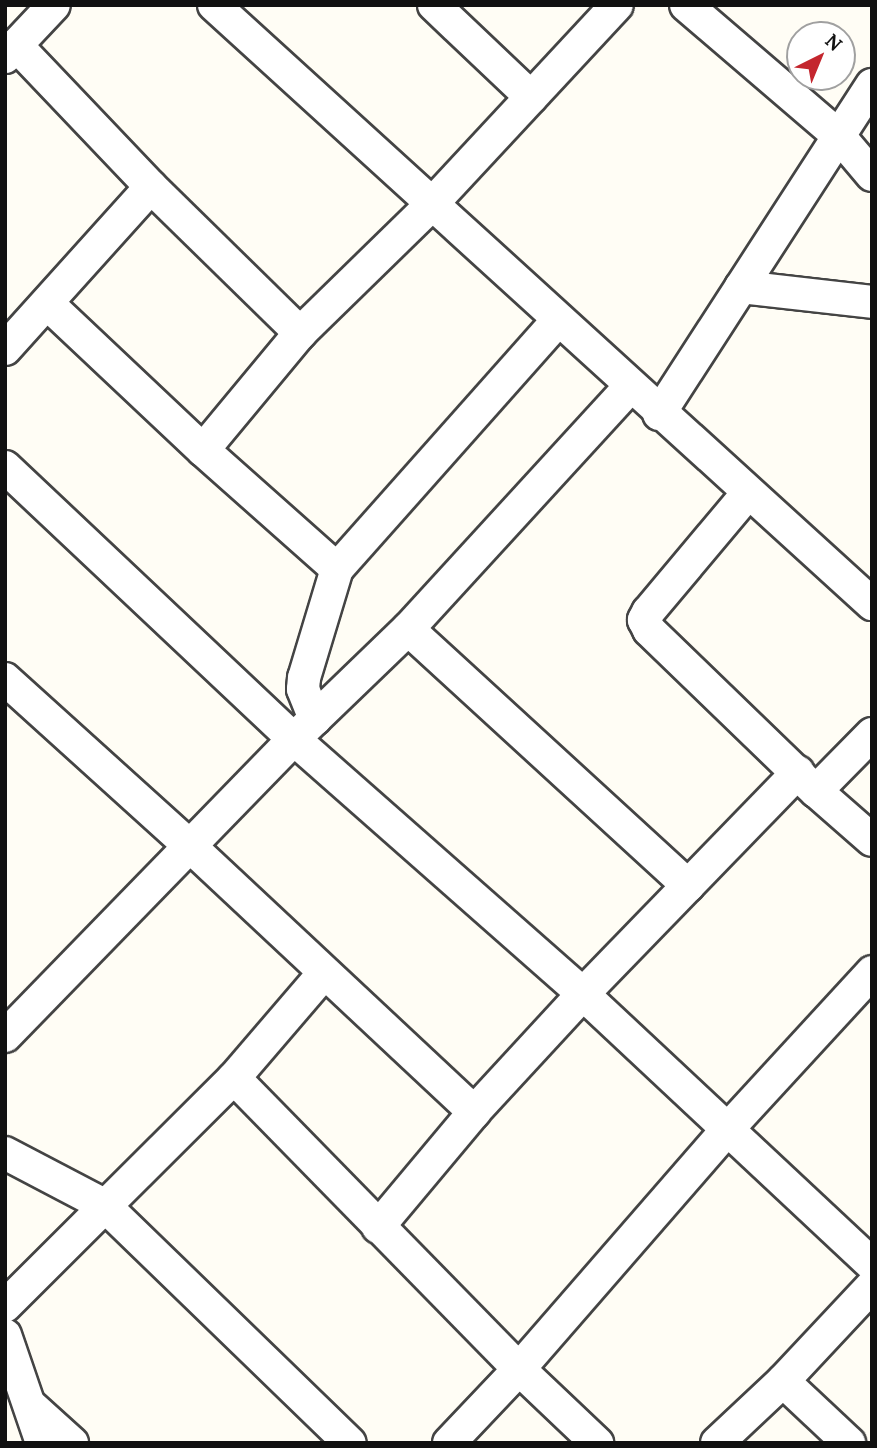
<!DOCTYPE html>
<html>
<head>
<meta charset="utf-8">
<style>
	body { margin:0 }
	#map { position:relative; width:877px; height:1448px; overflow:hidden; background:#fffdf5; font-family:Lora,serif }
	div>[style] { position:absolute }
	.roads { filter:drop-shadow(2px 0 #444) drop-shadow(-2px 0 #444) drop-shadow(0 2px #444) drop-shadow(0 -2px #444) }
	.minor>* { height:32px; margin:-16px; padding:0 16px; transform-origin:16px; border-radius:16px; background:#fff }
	span { translate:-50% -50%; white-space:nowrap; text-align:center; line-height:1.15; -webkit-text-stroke:7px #fff; paint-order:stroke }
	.frame { position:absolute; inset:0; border:7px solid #111; pointer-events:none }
	.north { position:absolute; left:786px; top:21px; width:70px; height:70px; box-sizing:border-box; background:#fff; border:2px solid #a0a0a0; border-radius:50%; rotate:43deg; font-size:19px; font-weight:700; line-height:28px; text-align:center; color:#111 }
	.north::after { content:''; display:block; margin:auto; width:24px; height:32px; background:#c4262e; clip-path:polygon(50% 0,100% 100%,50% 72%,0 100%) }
</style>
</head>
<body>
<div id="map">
	<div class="roads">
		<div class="minor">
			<i style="left:214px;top:5px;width:890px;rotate:42.31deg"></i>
			<i style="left:434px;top:5px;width:134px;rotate:43.5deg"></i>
			<i style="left:686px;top:5px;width:201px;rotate:40.6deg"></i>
			<i style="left:839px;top:136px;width:51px;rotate:49.8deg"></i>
			<i style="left:16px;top:45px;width:196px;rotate:46.4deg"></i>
			<i style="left:151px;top:187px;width:209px;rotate:44.4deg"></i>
			<i style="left:5px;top:57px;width:71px;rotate:-46.7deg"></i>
			<i style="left:741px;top:287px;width:132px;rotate:6.5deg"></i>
			<i style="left:48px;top:304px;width:213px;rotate:43.3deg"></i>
			<i style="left:203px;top:450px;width:179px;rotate:41.6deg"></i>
			<i style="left:5px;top:349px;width:218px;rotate:-48deg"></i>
			<i style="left:659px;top:414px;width:392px;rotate:-57.1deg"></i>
			<i style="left:203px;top:450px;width:152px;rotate:-50.3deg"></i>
			<i style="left:300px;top:333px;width:183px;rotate:-44.3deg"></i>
			<i style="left:431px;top:205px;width:273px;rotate:-47.1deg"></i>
			<i style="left:5px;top:467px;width:397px;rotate:43.3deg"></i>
			<i style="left:294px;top:739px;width:385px;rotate:41.4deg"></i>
			<i style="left:583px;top:994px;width:396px;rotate:43.1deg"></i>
			<i style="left:748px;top:493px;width:155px;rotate:130deg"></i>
			<i style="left:648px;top:612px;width:9px;rotate:117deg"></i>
			<i style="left:644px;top:620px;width:11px;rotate:63deg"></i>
			<i style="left:649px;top:630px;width:232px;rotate:44deg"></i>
			<i style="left:816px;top:791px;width:74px;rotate:41.2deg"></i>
			<i style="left:408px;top:629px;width:380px;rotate:42.5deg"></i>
			<i style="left:5px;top:679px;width:251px;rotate:42.1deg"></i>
			<i style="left:191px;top:847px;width:388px;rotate:43.1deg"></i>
			<i style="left:315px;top:719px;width:32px;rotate:-112deg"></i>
			<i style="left:303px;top:689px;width:11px;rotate:-85deg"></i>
			<i style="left:304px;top:678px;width:114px;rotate:-73.2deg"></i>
			<i style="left:337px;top:569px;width:332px;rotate:-48.4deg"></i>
			<i style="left:816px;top:791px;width:80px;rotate:-45.5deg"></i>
			<i style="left:5px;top:1036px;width:414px;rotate:-45.8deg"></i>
			<i style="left:294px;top:739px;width:158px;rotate:-44deg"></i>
			<i style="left:408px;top:629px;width:328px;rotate:-47.5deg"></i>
			<i style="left:234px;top:1078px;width:407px;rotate:45.6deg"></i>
			<i style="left:519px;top:1369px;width:108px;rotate:43.5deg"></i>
			<i style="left:5px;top:1153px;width:112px;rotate:27.7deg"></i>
			<i style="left:104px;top:1205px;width:342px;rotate:44.1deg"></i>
			<i style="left:378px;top:1227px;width:150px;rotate:-50.1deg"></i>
			<i style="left:474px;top:1112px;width:161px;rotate:-47.3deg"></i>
			<i style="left:583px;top:994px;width:309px;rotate:-45.9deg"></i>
			<i style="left:5px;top:1306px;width:323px;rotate:-44.9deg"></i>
			<i style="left:234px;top:1078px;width:138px;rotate:-49.4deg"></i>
			<i style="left:5px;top:1335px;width:114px;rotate:71.1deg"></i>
			<i style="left:783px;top:1381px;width:91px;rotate:43.2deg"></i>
			<i style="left:32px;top:1407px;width:54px;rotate:42deg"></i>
			<i style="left:449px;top:1443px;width:102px;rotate:-46.6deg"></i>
			<i style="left:519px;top:1369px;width:315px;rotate:-49deg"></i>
			<i style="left:726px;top:1131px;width:216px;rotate:-47.4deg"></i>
			<i style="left:717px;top:1443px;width:91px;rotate:-43.2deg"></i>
			<i style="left:783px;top:1381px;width:130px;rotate:-46.9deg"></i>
		</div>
	</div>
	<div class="frame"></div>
	<div class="north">N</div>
</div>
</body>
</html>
